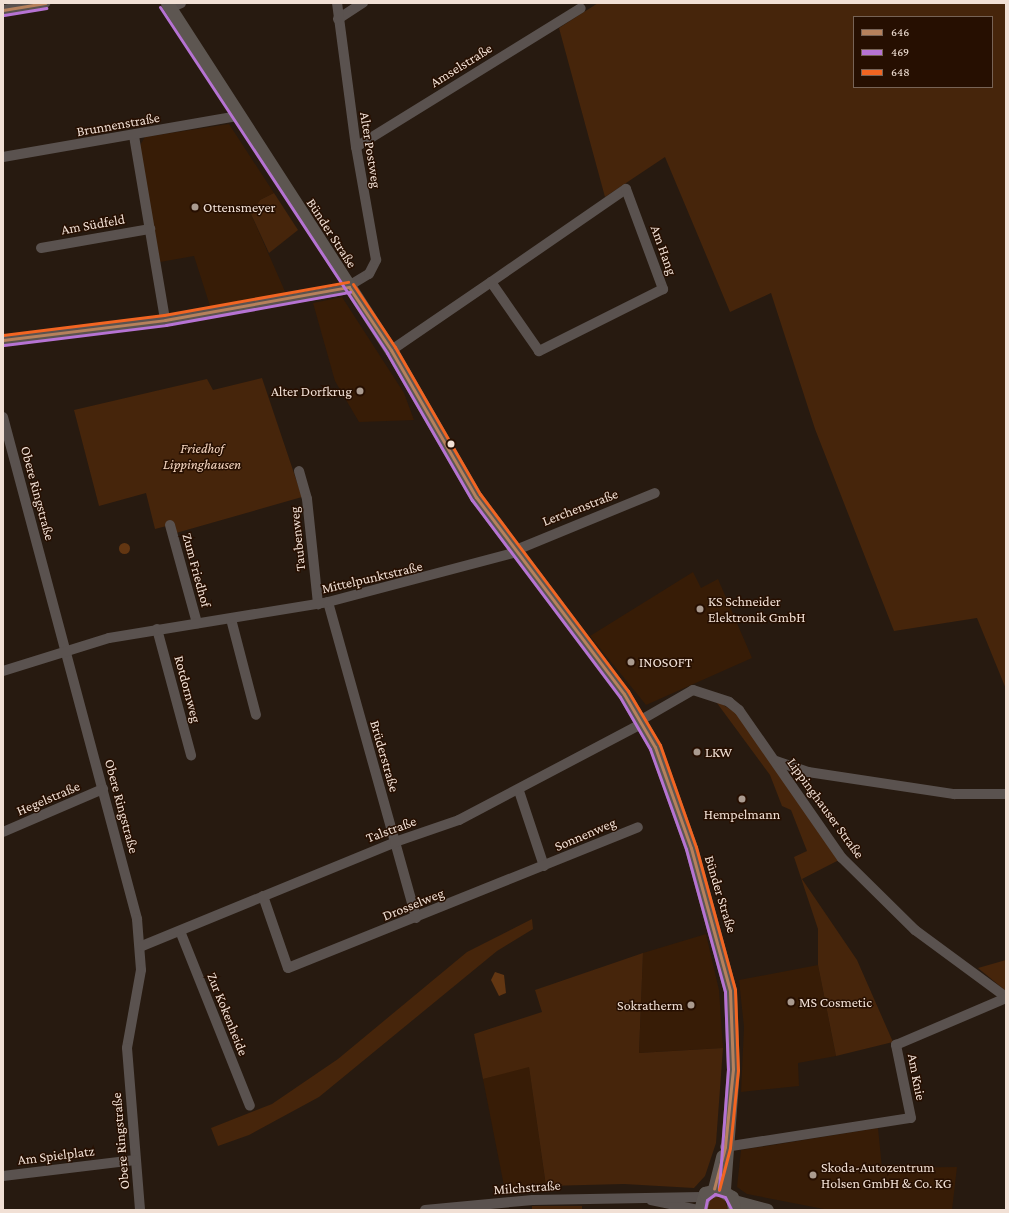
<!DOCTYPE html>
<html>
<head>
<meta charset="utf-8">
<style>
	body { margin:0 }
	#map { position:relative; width:1009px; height:1213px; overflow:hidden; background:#271a10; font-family:"Crimson Pro",serif }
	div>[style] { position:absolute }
	.built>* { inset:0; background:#371c06 }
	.green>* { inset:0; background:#46250b; transform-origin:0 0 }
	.water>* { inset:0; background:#623612 }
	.round { border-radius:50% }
	.street>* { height:10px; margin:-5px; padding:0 5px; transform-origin:5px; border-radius:5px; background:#5a524f }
	.secondary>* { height:13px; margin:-6.5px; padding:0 6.5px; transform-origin:6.5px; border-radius:6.5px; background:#5d5651 }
	.bus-1>* { height:3px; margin:-1.5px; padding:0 1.5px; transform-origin:1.5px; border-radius:1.5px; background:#b6815c }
	.bus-2>* { height:3px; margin:-1.5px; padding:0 1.5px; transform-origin:1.5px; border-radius:1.5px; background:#b673d3 }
	.bus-3>* { height:3px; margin:-1.5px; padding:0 1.5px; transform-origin:1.5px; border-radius:1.5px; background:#f26522 }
	.dots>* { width:11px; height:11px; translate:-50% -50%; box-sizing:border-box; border:2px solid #260f01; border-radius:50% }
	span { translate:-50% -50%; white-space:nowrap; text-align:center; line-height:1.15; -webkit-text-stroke:3px #260f01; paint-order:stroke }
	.street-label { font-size:14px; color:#f1e0d5 }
	.poi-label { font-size:14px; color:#f1e0d5 }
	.left { translate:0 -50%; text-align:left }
	.right { translate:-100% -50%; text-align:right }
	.park-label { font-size:14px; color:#f5d6c0; font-style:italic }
	.frame { position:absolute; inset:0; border:4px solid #f1e0d5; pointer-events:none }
	.legend { position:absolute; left:853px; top:16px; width:140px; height:72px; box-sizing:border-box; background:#260f01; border:1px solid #776356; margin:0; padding:5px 7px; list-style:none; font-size:12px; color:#f1e0d5 }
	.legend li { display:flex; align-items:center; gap:8px; height:20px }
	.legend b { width:20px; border:1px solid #776356 }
</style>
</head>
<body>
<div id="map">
	<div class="built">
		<i style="clip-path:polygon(229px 124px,274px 193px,260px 200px,251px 214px,287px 296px,211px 309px,194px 256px,160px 262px,139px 147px,145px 137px)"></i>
		<i style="clip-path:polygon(342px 297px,404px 393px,414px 420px,359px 422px,335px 381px,313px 303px)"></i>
		<i style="clip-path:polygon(693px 572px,701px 588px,718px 579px,752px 658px,646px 705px,590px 636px)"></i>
		<i style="clip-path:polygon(706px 934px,719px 990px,723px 1048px,639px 1053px,643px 953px)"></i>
		<i style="clip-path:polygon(818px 965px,836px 1056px,798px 1063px,799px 1086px,741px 1092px,744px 1027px,739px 980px)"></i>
		<i style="clip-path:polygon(529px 1066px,546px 1186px,505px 1191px,483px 1079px)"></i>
		<i style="clip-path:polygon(878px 1128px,882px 1168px,957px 1167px,952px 1210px,829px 1210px,747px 1194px,737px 1187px,741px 1150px)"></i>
	</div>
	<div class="green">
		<i style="clip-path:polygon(evenodd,598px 3px,1006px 3px,1006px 689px,977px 618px,894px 631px,815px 429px,771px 293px,730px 312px,665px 157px,605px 197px,559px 28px,598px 3px,854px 17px,992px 17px,992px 87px,854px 87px,854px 17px)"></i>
		<i style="clip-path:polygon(274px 193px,298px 230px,269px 253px,251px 214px,260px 200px)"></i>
		<i style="clip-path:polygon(262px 378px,302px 497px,176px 533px,174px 524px,155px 529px,146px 493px,99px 506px,74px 410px,207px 379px,213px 390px)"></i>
		<i style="clip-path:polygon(714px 699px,739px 715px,839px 860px,802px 879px,857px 960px,893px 1042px,836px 1056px,818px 965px,818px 929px,794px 857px,807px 851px,791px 810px,782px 806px,770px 775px)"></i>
		<i style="clip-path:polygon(532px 919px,533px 929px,497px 951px,319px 1097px,249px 1135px,218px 1146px,211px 1128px,272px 1104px,338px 1059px,467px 952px)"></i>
		<i style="clip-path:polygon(643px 953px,639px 1053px,723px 1048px,716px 1143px,705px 1176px,694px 1188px,624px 1184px,546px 1186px,529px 1067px,483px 1079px,474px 1034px,542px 1012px,535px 990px)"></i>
		<i style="clip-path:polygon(1006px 960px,1006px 991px,978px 968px)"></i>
		<i style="clip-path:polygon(716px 1196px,725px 1200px,728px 1210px,707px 1210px,708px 1202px)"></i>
		<i style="left:532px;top:1206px;width:50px;height:4px"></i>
	</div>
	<div class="water">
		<i class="round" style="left:118.5px;top:542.5px;width:11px;height:11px"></i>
		<i style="clip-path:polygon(495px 972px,504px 975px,506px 993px,499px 996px,491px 980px)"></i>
	</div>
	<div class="street">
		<i style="left:170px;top:8px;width:12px;rotate:-24deg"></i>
		<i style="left:3px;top:10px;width:43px;rotate:-9.5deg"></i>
		<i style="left:338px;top:19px;width:30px;rotate:-33deg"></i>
		<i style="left:134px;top:136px;width:187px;rotate:80.4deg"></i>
		<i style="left:356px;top:147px;width:264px;rotate:-31.7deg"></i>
		<i style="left:3px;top:157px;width:239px;rotate:-9.9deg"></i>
		<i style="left:41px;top:248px;width:111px;rotate:-9.9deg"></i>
		<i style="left:3px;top:340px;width:163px;rotate:-7deg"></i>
		<i style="left:165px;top:320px;width:180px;rotate:-9.6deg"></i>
		<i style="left:342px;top:290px;width:31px;rotate:-31deg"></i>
		<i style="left:369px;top:274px;width:16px;rotate:-63deg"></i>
		<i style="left:376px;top:260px;width:115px;rotate:-100deg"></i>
		<i style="left:356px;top:147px;width:145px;rotate:-97.5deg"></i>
		<i style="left:391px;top:350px;width:6px;rotate:-31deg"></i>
		<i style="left:396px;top:347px;width:115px;rotate:-34.4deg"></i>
		<i style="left:491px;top:282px;width:164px;rotate:-34.6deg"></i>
		<i style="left:626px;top:189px;width:107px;rotate:69.7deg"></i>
		<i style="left:663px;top:289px;width:139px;rotate:153.4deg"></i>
		<i style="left:539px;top:351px;width:84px;rotate:-124.8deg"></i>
		<i style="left:3px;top:417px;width:520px;rotate:75.05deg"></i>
		<i style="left:137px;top:919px;width:51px;rotate:85.5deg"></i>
		<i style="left:141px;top:970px;width:79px;rotate:100.2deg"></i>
		<i style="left:127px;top:1048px;width:163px;rotate:85.4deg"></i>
		<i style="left:299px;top:471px;width:29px;rotate:74deg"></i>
		<i style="left:307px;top:499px;width:106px;rotate:84deg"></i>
		<i style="left:170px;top:525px;width:102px;rotate:74.6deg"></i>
		<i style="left:516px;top:550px;width:150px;rotate:-22.3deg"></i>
		<i style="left:328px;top:602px;width:328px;rotate:74.4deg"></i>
		<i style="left:231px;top:619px;width:99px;rotate:75.4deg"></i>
		<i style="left:157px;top:629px;width:131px;rotate:74.9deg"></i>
		<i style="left:3px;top:671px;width:111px;rotate:-17.3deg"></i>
		<i style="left:109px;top:638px;width:222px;rotate:-9.3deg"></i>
		<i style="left:328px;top:602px;width:196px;rotate:-14.8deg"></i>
		<i style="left:641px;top:720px;width:60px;rotate:-30deg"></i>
		<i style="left:693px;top:690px;width:38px;rotate:18deg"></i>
		<i style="left:729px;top:702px;width:13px;rotate:39deg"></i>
		<i style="left:739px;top:710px;width:180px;rotate:55.2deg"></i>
		<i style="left:842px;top:858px;width:103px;rotate:44.6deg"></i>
		<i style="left:915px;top:930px;width:113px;rotate:36.4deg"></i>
		<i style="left:776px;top:761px;width:34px;rotate:19deg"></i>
		<i style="left:808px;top:772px;width:148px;rotate:8.6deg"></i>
		<i style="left:954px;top:794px;width:52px"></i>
		<i style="left:519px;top:791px;width:79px;rotate:71.6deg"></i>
		<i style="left:3px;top:832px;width:109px;rotate:-23.3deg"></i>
		<i style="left:263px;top:896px;width:76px;rotate:70.9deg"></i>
		<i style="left:288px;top:968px;width:377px;rotate:-21.9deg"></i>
		<i style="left:180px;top:931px;width:188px;rotate:68.2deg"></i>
		<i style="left:142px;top:946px;width:274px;rotate:-22.3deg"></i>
		<i style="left:395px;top:842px;width:68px;rotate:-19deg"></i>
		<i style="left:459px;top:820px;width:208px;rotate:-27.8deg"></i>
		<i style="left:725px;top:1147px;width:188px;rotate:-8.9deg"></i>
		<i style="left:911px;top:1118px;width:75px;rotate:-101.6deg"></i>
		<i style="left:896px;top:1045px;width:120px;rotate:-23.1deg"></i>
		<i style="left:3px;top:1176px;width:133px;rotate:-6.9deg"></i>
		<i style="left:651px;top:1200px;width:49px;rotate:11.8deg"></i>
		<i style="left:425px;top:1210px;width:108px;rotate:-5.3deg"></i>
		<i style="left:533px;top:1200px;width:169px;rotate:-1deg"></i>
	</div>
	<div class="secondary">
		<i style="left:167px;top:3px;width:413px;rotate:57.2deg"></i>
		<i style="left:391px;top:350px;width:170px;rotate:60deg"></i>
		<i style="left:476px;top:497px;width:246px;rotate:53.1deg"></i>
		<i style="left:624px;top:694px;width:61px;rotate:59.7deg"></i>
		<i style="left:655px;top:747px;width:107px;rotate:70.4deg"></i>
		<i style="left:691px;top:848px;width:148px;rotate:74.7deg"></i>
		<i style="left:730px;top:991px;width:78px;rotate:87.8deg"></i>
		<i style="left:733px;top:1069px;width:121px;rotate:94.3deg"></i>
		<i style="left:714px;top:1189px;width:34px;rotate:-76deg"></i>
		<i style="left:734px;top:1201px;width:34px;rotate:15deg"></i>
		<i style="left:700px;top:1210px;width:18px;rotate:-74deg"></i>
		<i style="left:705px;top:1193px;width:15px;rotate:-16deg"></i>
		<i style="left:719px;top:1189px;width:15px;rotate:32deg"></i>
		<i style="left:732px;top:1197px;width:13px;rotate:81deg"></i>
	</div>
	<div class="bus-1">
		<i style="left:3px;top:10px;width:43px;rotate:-9.5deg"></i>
		<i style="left:349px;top:287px;width:76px;rotate:56.3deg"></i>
		<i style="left:391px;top:350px;width:170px;rotate:60deg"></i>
		<i style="left:476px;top:497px;width:246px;rotate:53.1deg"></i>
		<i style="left:624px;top:694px;width:61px;rotate:59.7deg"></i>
		<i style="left:655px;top:747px;width:107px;rotate:70.4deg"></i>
		<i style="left:691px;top:848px;width:148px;rotate:74.7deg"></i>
		<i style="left:730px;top:991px;width:78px;rotate:87.8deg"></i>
		<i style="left:733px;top:1069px;width:78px;rotate:95.9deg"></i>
		<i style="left:725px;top:1147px;width:43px;rotate:104.7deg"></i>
		<i style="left:3px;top:340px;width:163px;rotate:-7deg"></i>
		<i style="left:165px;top:320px;width:187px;rotate:-10.2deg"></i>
	</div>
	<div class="bus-2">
		<i style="left:160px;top:7px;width:414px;rotate:56.7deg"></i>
		<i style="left:387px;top:353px;width:170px;rotate:60deg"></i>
		<i style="left:472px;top:500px;width:246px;rotate:53.1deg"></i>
		<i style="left:620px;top:697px;width:60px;rotate:60deg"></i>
		<i style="left:650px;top:749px;width:106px;rotate:70.2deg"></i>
		<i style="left:686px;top:849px;width:148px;rotate:74.7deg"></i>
		<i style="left:725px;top:992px;width:77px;rotate:87.8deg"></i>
		<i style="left:728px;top:1069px;width:121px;rotate:94.3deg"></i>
		<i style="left:4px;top:15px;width:43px;rotate:-9.5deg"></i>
		<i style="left:4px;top:345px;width:163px;rotate:-7deg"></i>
		<i style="left:166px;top:325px;width:187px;rotate:-10.2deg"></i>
		<i style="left:705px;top:1210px;width:10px;rotate:-79deg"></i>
		<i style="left:707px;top:1200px;width:10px;rotate:-37deg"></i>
		<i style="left:715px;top:1194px;width:10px;rotate:17deg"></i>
		<i style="left:725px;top:1197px;width:13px;rotate:63deg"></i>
	</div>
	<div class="bus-3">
		<i style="left:353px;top:284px;width:76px;rotate:56.3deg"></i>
		<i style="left:395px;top:347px;width:170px;rotate:60deg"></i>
		<i style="left:480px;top:494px;width:246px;rotate:53.1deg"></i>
		<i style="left:628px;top:691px;width:63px;rotate:59.3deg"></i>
		<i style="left:660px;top:745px;width:108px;rotate:70.6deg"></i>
		<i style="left:696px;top:847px;width:148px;rotate:74.7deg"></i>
		<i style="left:735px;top:990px;width:80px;rotate:87.9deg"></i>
		<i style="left:738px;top:1070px;width:78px;rotate:95.9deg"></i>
		<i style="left:730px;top:1148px;width:43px;rotate:104.7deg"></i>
		<i style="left:3px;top:335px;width:162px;rotate:-7.1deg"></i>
		<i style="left:164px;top:315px;width:187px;rotate:-10.2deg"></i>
	</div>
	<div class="dots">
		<i style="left:195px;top:207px;background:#aa9b90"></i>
		<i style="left:360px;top:391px;background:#aa9b90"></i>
		<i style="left:451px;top:444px;background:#f1e0d5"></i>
		<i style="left:700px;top:609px;background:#aa9b90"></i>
		<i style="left:631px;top:662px;background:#aa9b90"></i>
		<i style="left:697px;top:752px;background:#aa9b90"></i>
		<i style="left:742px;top:799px;background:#aa9b90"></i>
		<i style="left:791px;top:1002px;background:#aa9b90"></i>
		<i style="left:691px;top:1005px;background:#aa9b90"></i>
		<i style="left:813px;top:1175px;background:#aa9b90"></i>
	</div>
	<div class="street-label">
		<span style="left:461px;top:65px;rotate:-32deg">Amselstraße</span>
		<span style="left:118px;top:124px;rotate:-10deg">Brunnenstraße</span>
		<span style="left:371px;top:150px;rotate:81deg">Alter Postweg</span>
		<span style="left:93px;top:224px;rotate:-10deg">Am Südfeld</span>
		<span style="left:332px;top:233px;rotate:57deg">Bünder Straße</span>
		<span style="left:664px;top:250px;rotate:70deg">Am Hang</span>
		<span style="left:38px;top:493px;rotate:75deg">Obere Ringstraße</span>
		<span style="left:580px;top:507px;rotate:-21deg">Lerchenstraße</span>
		<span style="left:297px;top:539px;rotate:-96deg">Taubenweg</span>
		<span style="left:197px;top:570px;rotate:75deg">Zum Friedhof</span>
		<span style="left:372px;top:577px;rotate:-13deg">Mittelpunktstraße</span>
		<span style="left:188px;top:689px;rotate:75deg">Rotdornweg</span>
		<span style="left:385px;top:756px;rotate:74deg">Brüderstraße</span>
		<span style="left:48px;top:798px;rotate:-23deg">Hegelstraße</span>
		<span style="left:122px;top:806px;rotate:75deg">Obere Ringstraße</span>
		<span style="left:826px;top:808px;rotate:54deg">Lippinghauser Straße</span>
		<span style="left:391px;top:829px;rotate:-20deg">Talstraße</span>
		<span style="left:585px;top:834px;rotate:-23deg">Sonnenweg</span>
		<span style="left:721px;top:894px;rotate:73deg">Bünder Straße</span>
		<span style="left:413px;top:904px;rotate:-22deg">Drosselweg</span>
		<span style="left:228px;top:1014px;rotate:68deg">Zur Kokenheide</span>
		<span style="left:917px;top:1077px;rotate:79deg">Am Knie</span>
		<span style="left:120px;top:1141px;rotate:-95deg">Obere Ringstraße</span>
		<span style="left:56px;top:1155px;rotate:-7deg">Am Spielplatz</span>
		<span style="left:527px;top:1187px;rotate:-4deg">Milchstraße</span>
	</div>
	<div class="poi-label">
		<span class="left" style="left:203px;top:207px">Ottensmeyer</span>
		<span class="right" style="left:352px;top:391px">Alter Dorfkrug</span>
		<span class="left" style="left:708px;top:609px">KS Schneider<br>Elektronik GmbH</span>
		<span class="left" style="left:639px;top:662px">INOSOFT</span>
		<span class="left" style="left:705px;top:752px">LKW</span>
		<span style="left:742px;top:814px">Hempelmann</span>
		<span class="left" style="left:799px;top:1002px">MS Cosmetic</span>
		<span class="right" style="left:683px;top:1005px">Sokratherm</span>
		<span class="left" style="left:821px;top:1175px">Skoda-Autozentrum<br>Holsen GmbH &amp; Co. KG</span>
	</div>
	<div class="park-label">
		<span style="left:202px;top:456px">Friedhof<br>Lippinghausen</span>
	</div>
	<div class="frame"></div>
	<ul class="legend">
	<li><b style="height:5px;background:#b6815c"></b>646</li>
	<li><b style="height:5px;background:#b673d3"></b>469</li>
	<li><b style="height:5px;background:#f26522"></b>648</li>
	</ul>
</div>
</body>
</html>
